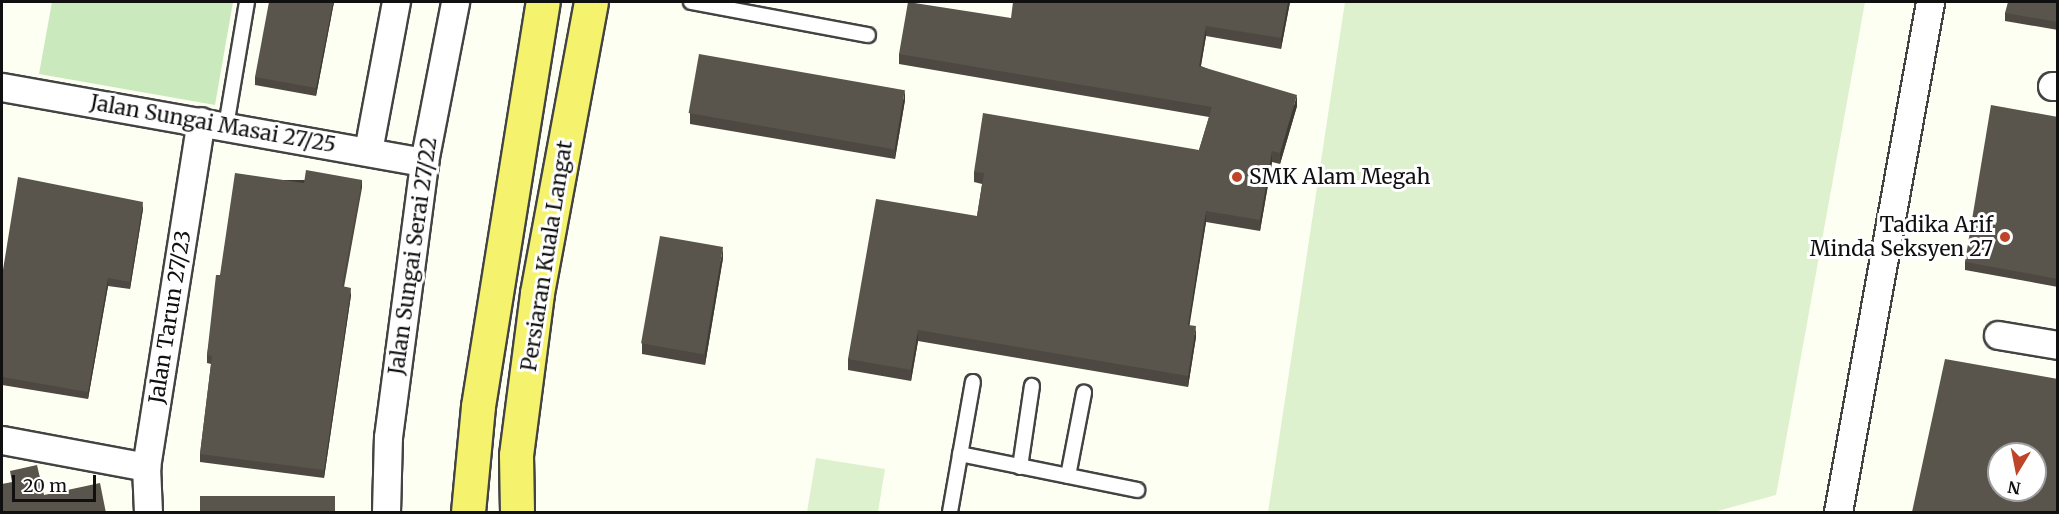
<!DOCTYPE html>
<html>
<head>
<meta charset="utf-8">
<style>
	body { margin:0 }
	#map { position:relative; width:2059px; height:514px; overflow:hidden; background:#fefff3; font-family:Merriweather,serif }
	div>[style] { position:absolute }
	.green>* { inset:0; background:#cae9bd }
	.pitch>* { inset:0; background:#ddf1ce }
	.roads { filter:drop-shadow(2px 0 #434343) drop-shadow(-2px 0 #434343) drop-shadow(0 2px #434343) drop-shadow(0 -2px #434343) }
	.service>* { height:14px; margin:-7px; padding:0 7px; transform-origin:7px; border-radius:7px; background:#fff }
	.minor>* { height:27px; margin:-13.5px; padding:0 13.5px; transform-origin:13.5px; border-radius:13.5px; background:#fff }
	.primary>* { height:33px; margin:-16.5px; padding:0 16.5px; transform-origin:16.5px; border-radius:16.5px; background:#f5f26d }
	.wall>* { inset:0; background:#4d4841 }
	.shaded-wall>* { inset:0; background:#3e3b35; transform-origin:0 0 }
	.building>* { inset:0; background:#59544c; transform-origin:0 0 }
	.dots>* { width:16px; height:16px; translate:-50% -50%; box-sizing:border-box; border:3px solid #fff; border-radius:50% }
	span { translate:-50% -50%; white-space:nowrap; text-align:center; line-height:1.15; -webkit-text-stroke:6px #fff; paint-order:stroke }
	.street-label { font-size:21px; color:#101010 }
	.poi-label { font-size:21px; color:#101010 }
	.left { translate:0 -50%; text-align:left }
	.right { translate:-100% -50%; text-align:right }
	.frame { position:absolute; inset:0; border:3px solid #101010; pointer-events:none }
	.north { position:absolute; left:1987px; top:442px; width:60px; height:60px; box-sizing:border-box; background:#fff; border:2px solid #9f9f9f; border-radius:50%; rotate:190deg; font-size:16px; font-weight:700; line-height:24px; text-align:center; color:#101010 }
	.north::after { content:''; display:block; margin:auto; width:21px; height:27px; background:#be442a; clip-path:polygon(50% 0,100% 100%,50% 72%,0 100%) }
	.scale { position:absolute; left:12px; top:475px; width:84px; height:27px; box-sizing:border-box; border:3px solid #101010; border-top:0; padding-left:8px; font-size:18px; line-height:21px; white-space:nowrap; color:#101010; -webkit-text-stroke:4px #fff; paint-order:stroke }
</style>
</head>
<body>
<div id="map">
	<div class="green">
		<i style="clip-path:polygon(52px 2px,233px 2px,215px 105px,39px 74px)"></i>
	</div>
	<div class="pitch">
		<i style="clip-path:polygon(1345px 2px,1865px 2px,1776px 495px,1714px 512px,1268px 512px)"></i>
		<i style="clip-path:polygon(816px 458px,885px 469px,878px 512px,807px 512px)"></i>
	</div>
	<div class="roads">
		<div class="service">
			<i style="left:691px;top:2px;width:180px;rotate:10.6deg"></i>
			<i style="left:226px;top:126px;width:126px;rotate:-80.4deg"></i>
			<i style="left:960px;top:454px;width:181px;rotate:11.5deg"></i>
			<i style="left:1020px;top:467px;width:82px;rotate:-81.6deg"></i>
			<i style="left:1068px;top:476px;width:85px;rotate:-79.1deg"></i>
			<i style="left:950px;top:512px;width:132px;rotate:-80deg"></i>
		</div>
		<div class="minor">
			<i style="left:2052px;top:86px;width:6px"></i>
			<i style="left:2px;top:87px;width:429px;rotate:10.1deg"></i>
			<i style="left:368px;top:151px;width:152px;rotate:-79.4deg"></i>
			<i style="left:1998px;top:335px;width:61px;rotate:9.5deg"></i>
			<i style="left:2px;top:440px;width:147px;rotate:10.6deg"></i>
			<i style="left:148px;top:512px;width:45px;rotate:-92.5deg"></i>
			<i style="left:146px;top:467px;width:350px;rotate:-81deg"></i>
			<i style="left:386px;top:512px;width:75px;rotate:-88.5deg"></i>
			<i style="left:388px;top:437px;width:277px;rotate:-82.5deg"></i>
			<i style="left:424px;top:162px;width:163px;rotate:-79deg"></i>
			<i style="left:1838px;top:512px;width:518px;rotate:-79.77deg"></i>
		</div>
		<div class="primary">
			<i style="left:468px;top:512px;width:106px;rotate:-84.6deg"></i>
			<i style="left:478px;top:406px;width:409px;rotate:-80.9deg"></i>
			<i style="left:517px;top:512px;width:57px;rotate:-91deg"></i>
			<i style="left:516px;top:455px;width:163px;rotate:-82.6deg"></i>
			<i style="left:537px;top:293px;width:296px;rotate:-79.5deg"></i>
		</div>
	</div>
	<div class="wall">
		<i style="clip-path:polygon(334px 2px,316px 96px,255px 85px,255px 77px)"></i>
		<i style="clip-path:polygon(1290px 2px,1281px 49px,1206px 36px,1201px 66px,1297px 106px,1280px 164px,1272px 162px,1260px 231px,1206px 222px,1189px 325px,1196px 337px,1188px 387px,918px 341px,911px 381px,848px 370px,848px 359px,977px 216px,982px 184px,974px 182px,974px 172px,1199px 150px,1209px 117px,899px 64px,899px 54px,1011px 18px)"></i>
		<i style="clip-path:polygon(2058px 2px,2058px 30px,2005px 21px,2005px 13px)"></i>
		<i style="clip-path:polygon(905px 100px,895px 159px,690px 124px,690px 113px)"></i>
		<i style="clip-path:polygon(2058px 117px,2058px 287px,1965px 270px,1965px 262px)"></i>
		<i style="clip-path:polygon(304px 183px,362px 188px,344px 287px,351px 295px,324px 478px,200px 462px,200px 454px,211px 364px,207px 363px,207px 355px,220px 275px)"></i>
		<i style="clip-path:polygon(143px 209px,130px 289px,108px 286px,88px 399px,2px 385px,2px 276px)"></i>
		<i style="clip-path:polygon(723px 258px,705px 365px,642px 354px,642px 343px)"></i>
	</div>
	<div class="shaded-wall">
		<i style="clip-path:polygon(333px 2px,334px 2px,316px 96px,316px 88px)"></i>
		<i style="clip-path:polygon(1288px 2px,1290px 2px,1281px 49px,1281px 38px)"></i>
		<i style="clip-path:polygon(1206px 26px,1206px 36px,1199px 76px,1199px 66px)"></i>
		<i style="clip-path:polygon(905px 89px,905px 100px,895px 159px,895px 148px)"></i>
		<i style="clip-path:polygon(1297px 95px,1297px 106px,1280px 164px,1280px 153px)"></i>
		<i style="clip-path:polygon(1272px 151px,1272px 162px,1260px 231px,1260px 220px)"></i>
		<i style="left:362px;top:180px;width:8px;height:108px;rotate:90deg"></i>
		<i style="clip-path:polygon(143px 202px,143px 209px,130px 289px,130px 282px)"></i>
		<i style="clip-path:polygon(1206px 211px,1206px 222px,1188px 335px,1188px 325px)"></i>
		<i style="clip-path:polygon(723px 247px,723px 258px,705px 365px,705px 354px)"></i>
		<i style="clip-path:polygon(108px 278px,108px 286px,88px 399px,88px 392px)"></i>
		<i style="clip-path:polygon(351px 288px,351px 295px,324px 478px,324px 470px)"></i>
		<i style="clip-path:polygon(1196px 326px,1196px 337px,1188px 387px,1188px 376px)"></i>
		<i style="clip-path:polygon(918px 330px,918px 341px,911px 381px,911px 370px)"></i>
	</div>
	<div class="building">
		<i style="clip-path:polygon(269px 2px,333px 2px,316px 88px,255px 77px)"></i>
		<i style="clip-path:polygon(908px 2px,1011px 18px,1013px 2px,1288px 2px,1281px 38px,1206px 26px,1199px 66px,1297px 95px,1280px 153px,1272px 151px,1260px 220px,1206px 211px,1188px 325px,1196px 326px,1188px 376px,918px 330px,911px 370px,848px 359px,876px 199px,977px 216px,984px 173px,974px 172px,983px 113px,1199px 150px,1212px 107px,899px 54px)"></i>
		<i style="clip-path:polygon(2008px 2px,2058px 2px,2058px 22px,2005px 13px)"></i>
		<i style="left:699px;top:54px;width:209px;height:60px;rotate:10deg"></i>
		<i style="clip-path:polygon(1991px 105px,2058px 117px,2058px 279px,1965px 262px)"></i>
		<i style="clip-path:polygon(306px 170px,362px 180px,342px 286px,351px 288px,324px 470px,200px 454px,212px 356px,207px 355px,216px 275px,220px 275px,235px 173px,304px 183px)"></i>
		<i style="clip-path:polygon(18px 177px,143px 202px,130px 282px,108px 278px,88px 392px,2px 377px,2px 276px)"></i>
		<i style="left:660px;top:236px;width:64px;height:109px;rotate:10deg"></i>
		<i style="clip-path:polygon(evenodd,1945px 359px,2058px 379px,2058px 513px,1917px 513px,1912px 512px,1945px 359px,1999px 454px,2035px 454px,2035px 490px,1999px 490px,1999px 454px)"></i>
		<i style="clip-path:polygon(37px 465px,44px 495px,100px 483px,106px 513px,2px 513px,2px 484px,12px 482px,10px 471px)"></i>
		<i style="left:335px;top:496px;width:17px;height:135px;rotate:90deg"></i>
	</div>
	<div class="dots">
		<i style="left:1237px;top:177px;background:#be442a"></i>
		<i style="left:2005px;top:237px;background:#be442a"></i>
	</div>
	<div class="street-label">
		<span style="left:213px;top:124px;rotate:10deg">Jalan Sungai Masai 27/25</span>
		<span style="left:413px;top:256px;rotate:-82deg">Jalan Sungai Serai 27/22</span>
		<span style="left:547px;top:256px;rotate:-81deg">Persiaran Kuala Langat</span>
		<span style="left:170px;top:317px;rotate:-81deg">Jalan Tarun 27/23</span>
	</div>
	<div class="poi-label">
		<span class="left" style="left:1249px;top:177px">SMK Alam Megah</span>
		<span class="right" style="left:1993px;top:237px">Tadika Arif<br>Minda Seksyen 27</span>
	</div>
	<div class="frame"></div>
	<div class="north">N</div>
	<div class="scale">20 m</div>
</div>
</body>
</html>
